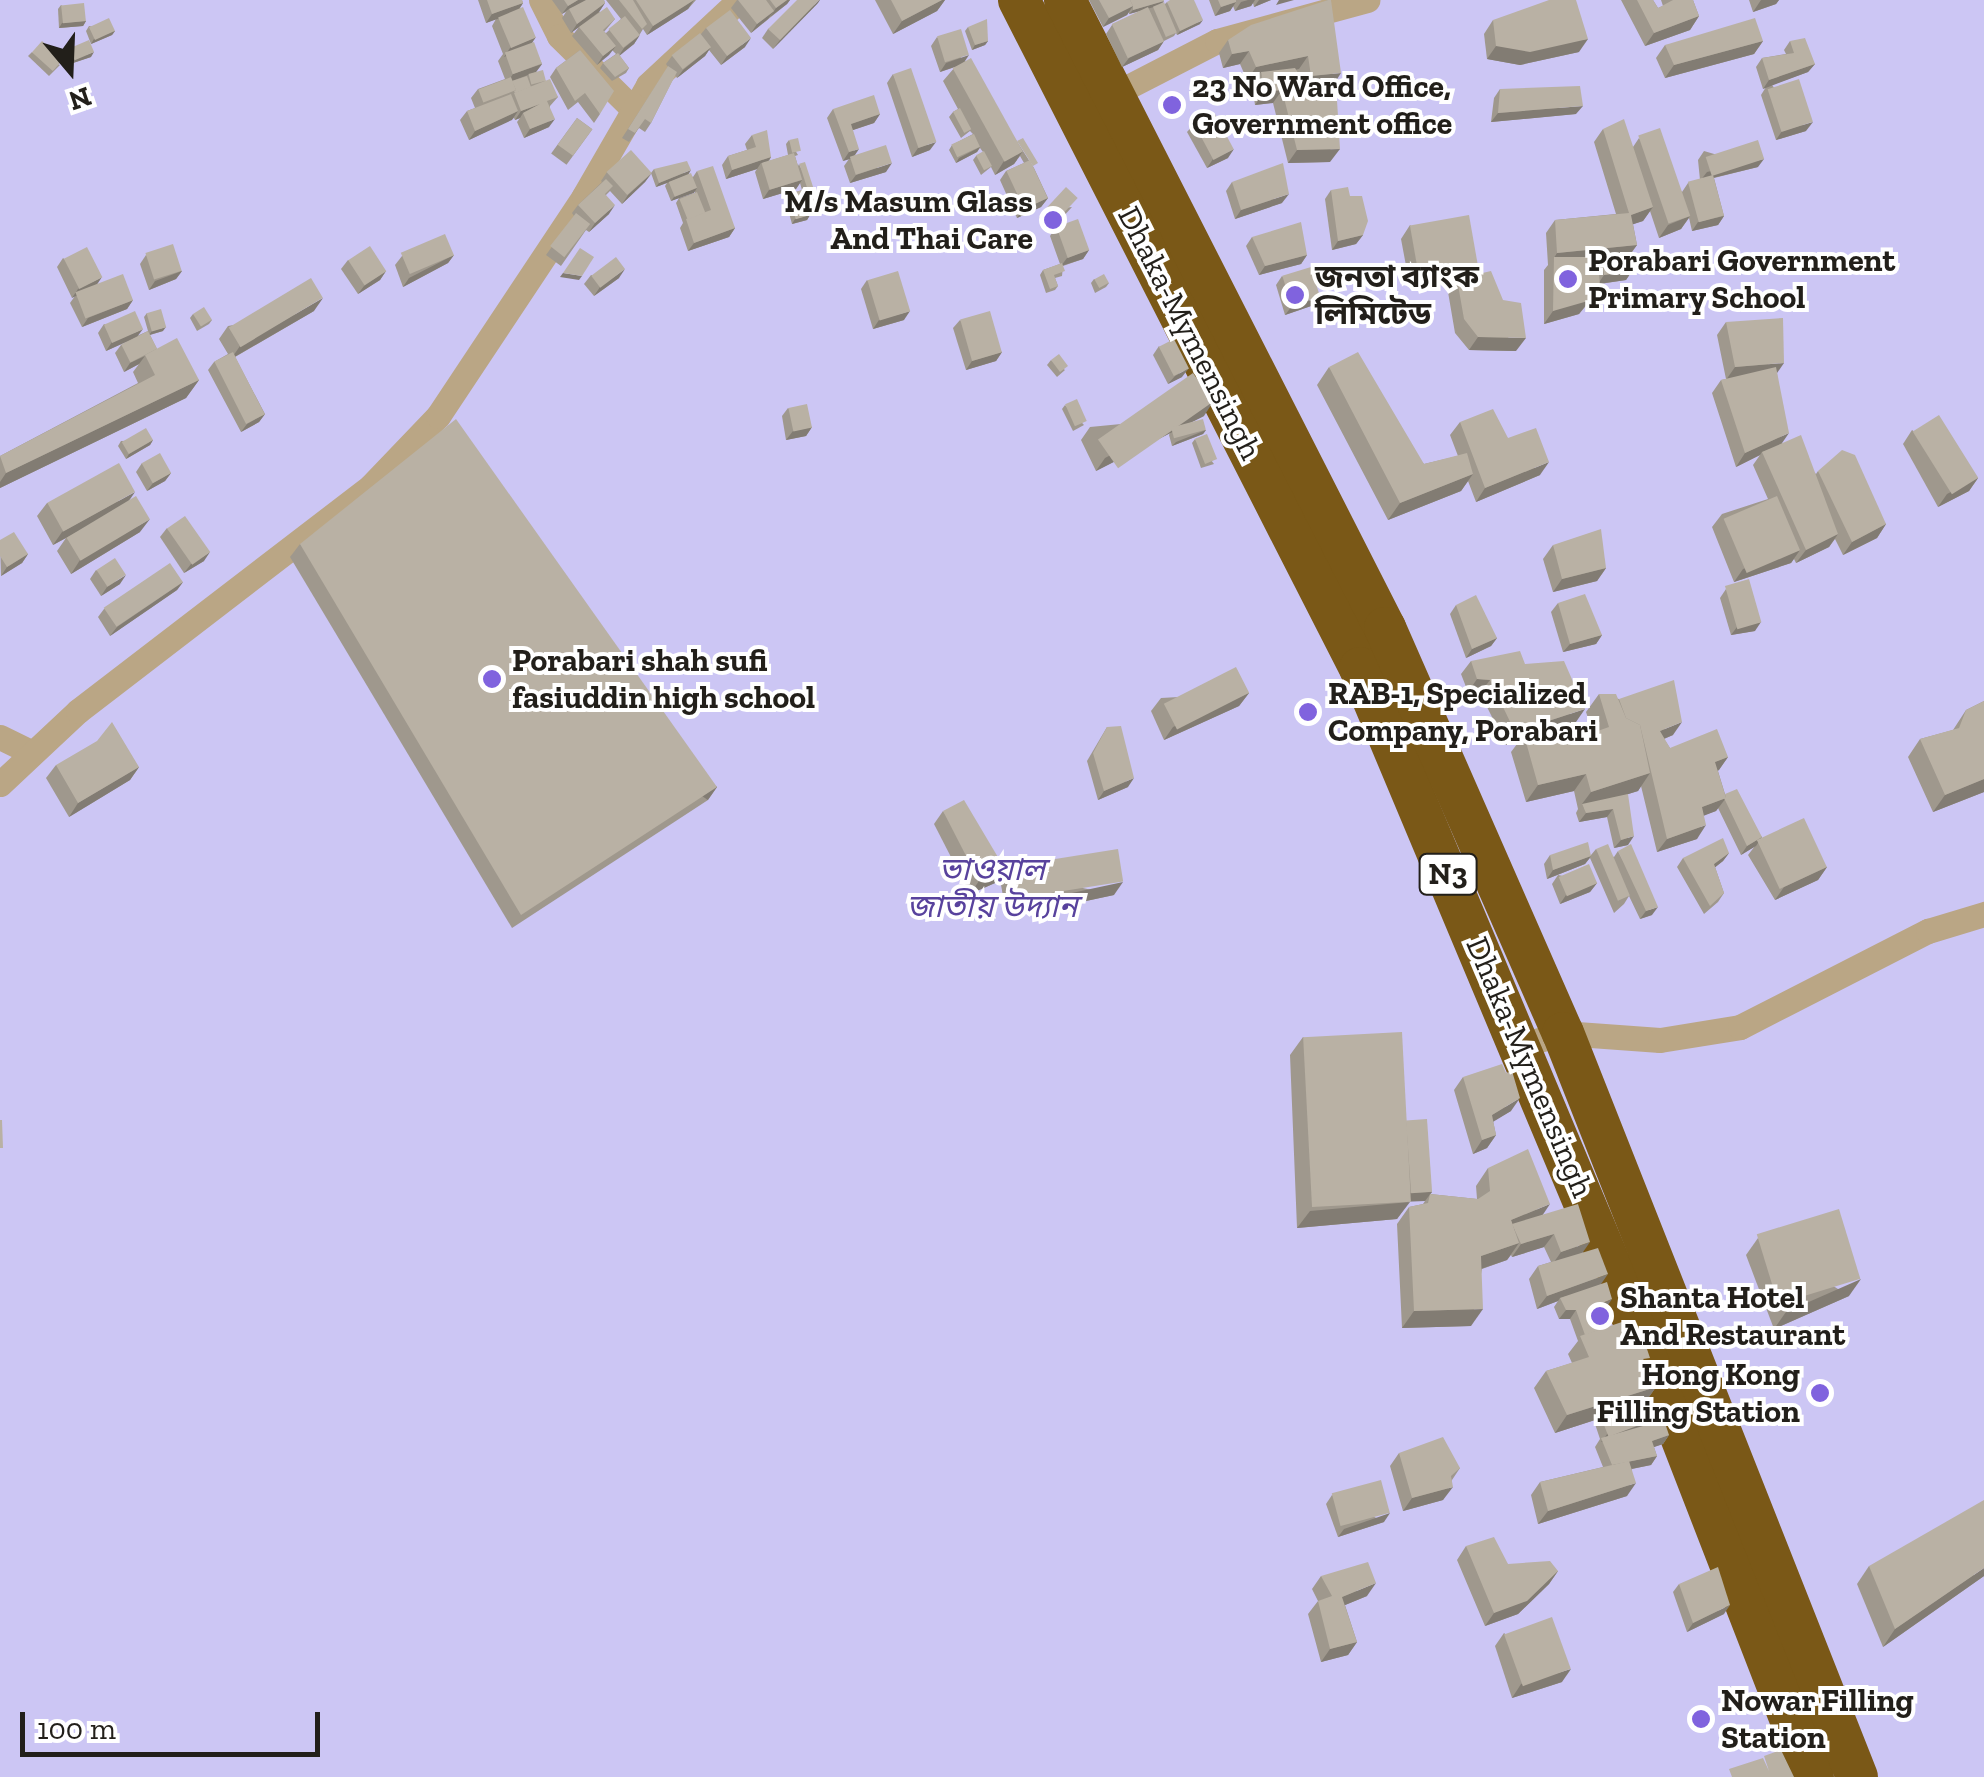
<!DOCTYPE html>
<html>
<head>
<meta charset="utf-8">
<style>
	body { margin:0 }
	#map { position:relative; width:1984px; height:1777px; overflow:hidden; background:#f1e9db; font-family:"Zilla Slab","Noto Sans Bengali",serif }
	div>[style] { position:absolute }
	.green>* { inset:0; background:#ccc6f4; transform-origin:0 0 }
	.street>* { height:25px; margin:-12.5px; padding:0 12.5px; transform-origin:12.5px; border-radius:12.5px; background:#baa685 }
	.highway>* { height:42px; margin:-21px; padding:0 21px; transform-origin:21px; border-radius:21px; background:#7a5817 }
	.wall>* { inset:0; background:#9f988d; transform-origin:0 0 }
	.shaded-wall>* { inset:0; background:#827c73; transform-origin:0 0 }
	.building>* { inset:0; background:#b9b1a4; transform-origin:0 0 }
	.dots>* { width:28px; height:28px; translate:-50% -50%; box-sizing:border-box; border:5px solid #fff; border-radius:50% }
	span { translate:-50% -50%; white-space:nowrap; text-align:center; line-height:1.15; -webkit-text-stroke:8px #fff; paint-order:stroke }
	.shield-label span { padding:2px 8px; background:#fff; border:2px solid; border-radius:8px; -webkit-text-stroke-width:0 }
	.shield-label { font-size:30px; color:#221f1a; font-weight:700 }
	.poi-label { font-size:32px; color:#221f1a; font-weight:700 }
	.left { translate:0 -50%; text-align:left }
	.right { translate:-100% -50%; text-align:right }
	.street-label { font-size:32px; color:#221f1a }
	.park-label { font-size:32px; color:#58429d; font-style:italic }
	.north { position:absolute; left:20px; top:20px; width:100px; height:100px; -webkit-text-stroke:8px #fff; paint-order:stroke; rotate:161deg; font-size:28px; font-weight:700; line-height:40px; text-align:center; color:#221f1a }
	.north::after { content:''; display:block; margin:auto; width:35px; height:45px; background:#221f1a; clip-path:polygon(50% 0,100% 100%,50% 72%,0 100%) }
	.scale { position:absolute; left:20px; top:1712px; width:300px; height:45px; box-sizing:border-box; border:5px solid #221f1a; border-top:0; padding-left:12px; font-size:30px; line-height:35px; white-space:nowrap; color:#221f1a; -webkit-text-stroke:8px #fff; paint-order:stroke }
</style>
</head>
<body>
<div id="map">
	<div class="green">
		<i style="left:0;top:0;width:1984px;height:1777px"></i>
	</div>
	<div class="street">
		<i style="left:541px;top:0;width:40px;rotate:63.4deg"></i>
		<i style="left:559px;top:36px;width:105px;rotate:44.6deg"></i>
		<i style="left:1114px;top:94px;width:116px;rotate:-27.2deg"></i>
		<i style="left:1217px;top:41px;width:156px;rotate:-15.3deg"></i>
		<i style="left:0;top:737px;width:34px;rotate:26deg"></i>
		<i style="left:0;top:784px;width:107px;rotate:-43.1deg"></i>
		<i style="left:78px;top:711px;width:369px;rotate:-37.5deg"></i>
		<i style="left:371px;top:486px;width:97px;rotate:-46.3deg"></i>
		<i style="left:438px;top:416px;width:264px;rotate:-56.4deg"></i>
		<i style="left:584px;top:196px;width:128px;rotate:-60deg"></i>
		<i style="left:648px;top:85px;width:125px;rotate:-43deg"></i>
		<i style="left:1522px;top:1045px;width:43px;rotate:-16.3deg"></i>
		<i style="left:1563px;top:1033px;width:97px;rotate:4.1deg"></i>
		<i style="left:1660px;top:1040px;width:81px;rotate:-9.2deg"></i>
		<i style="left:1740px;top:1027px;width:211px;rotate:-27.1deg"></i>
		<i style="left:1928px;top:931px;width:59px;rotate:-16.9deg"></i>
	</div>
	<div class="highway">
		<i style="left:1019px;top:0;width:750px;rotate:62.96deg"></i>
		<i style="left:1360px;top:668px;width:786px;rotate:67.25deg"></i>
		<i style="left:1664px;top:1393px;width:412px;rotate:68.8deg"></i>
		<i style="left:1065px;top:0;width:705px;rotate:63deg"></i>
		<i style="left:1385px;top:628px;width:442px;rotate:66.3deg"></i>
		<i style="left:1563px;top:1033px;width:800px;rotate:68.44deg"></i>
	</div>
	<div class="wall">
		<i style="clip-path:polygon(478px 0,522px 0,523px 3px,520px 8px,532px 42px,542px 64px,536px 72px,546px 81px,558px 97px,550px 106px,549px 127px,524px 138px,517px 122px,520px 118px,515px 120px,514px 118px,469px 140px,460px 120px,467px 111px,475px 108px,471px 98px,478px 89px,505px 79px,498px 61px,503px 54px,492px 26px,496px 19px,486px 23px)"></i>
		<i style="clip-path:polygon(552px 0,604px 0,605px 3px,599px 12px,615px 19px,604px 32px,606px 33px,621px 19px,606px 0,696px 0,688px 9px,647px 35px,643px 29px,634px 44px,619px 55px,629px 68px,626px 73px,612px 81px,600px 68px,603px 63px,616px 54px,612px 50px,597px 65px,572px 36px,579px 27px,571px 33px,562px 18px,566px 12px,562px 14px)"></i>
		<i style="clip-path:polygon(737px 0,790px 0,787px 4px,751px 33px,731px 8px)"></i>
		<i style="clip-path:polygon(875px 0,945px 0,937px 11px,893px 34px)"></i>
		<i style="clip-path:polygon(1089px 0,1164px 0,1162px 4px,1165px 4px,1167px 2px,1200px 24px,1177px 35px,1176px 33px,1174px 36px,1164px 41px,1158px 50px,1122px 67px,1106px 34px,1112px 25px,1141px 11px,1129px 14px,1129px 12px,1127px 15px,1103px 27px)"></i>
		<i style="clip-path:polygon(1209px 0,1271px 0,1254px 7px,1253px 3px,1251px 6px,1235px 11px,1233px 6px,1230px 11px,1215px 16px)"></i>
		<i style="clip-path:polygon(1328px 0,1333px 84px,1330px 162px,1288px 163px,1273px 103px,1255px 105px,1252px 85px,1257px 78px,1247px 80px,1240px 64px,1223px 68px,1219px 53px,1228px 40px)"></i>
		<i style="clip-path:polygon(1621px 0,1653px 0,1658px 8px,1663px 6px,1661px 0,1693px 0,1699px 16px,1690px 30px,1645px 46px)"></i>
		<i style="clip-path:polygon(1749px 0,1779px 0,1776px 4px,1753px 12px)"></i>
		<i style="clip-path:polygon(818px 3px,773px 49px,762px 38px,768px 29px)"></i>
		<i style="clip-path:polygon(61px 5px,86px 21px,83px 26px,59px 28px,58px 9px)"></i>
		<i style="clip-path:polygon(1493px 20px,1579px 52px,1520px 65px,1487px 59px,1484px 34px)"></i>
		<i style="clip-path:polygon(89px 26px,115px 31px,112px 35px,91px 44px,86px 31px)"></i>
		<i style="clip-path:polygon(968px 27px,988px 41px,985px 45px,972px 50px,965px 31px)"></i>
		<i style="clip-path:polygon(706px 28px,745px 47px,721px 65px,709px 50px,705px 56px,677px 78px,675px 75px,651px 123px,645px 132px,639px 128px,629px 142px,622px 138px,668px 67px,666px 64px,672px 56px,701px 34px)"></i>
		<i style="clip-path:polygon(937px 37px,965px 61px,1034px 168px,1048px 198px,1041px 207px,1017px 218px,1000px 180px,1006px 171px,1024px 163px,1020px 156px,1014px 164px,995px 175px,991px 167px,981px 175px,973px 160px,976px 156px,983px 152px,980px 148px,977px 152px,956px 163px,949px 150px,952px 145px,973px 134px,970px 131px,961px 138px,949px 117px,953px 112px,958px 109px,943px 81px,955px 67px,940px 72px,931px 46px)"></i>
		<i style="clip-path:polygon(1763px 41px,1754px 54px,1665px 78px,1656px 58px,1665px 45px)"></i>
		<i style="clip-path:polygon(1790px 41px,1815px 64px,1808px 72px,1772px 85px,1806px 131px,1776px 140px,1761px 95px,1766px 87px,1763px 89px,1756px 67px,1762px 58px,1786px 54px,1784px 50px)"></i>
		<i style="clip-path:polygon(69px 47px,91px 57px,70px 64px,66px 51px)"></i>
		<i style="clip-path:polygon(580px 50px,600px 114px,594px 123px,578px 102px,568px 110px,550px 77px,556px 68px)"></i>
		<i style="clip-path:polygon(32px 52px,60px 65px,49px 76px,28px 56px)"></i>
		<i style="clip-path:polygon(893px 74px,930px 150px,912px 157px,887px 83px)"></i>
		<i style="clip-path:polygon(1500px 89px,1576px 114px,1491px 122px,1494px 98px)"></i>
		<i style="clip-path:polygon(833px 109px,880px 114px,874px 123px,853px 130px,854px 156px,886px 172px,850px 183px,844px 166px,849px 159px,843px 161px,827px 118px)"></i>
		<i style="left:577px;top:118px;width:19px;height:44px;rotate:36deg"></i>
		<i style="clip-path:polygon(1194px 124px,1228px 158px,1207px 168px,1187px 132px)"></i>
		<i style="clip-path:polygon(1603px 129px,1633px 147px,1639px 138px,1682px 192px,1688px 183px,1700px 180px,1698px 160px,1704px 151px,1758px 167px,1714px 178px,1724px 216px,1718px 225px,1692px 231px,1689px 218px,1681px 229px,1659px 238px,1650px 211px,1643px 221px,1633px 224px,1637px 245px,1630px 255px,1632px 271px,1626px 280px,1600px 284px,1600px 287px,1591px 300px,1579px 314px,1544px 324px,1544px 270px,1548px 265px,1546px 233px,1555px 220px,1616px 214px,1594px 142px)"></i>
		<i style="clip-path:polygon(752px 135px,771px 157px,769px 161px,788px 155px,786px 144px,789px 140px,798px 155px,795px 156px,798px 166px,799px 164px,818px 203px,814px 208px,808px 209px,810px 215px,807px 220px,792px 224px,785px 199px,789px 194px,802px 190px,800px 183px,796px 189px,763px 199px,755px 172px,757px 169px,726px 179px,722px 165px,728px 156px,747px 150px,745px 144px)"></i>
		<i style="clip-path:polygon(654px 169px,688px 174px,693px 177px,697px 171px,735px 228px,729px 237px,688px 251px,680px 228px,683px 223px,676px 203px,679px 198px,695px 193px,695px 191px,671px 201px,665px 186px,667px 183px,656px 187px,651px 173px,645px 182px,622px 204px,610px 191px,606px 195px,609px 214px,589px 232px,586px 230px,561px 266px,546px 255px,574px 216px,572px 213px,578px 205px,602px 182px,601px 181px,607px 172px,651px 173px)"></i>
		<i style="clip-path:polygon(1232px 182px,1282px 203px,1235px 219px,1226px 191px)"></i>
		<i style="clip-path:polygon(1331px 190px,1363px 235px,1356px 244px,1332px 250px,1325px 199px)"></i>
		<i style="clip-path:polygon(1072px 207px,1051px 230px,1039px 218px,1045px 210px)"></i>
		<i style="clip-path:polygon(1410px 225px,1473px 275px,1516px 351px,1469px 350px,1455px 333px,1448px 292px,1454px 283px,1410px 287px,1401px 239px)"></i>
		<i style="clip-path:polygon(1056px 227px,1089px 250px,1083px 259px,1063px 266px,1062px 276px,1055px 278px,1058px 286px,1055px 290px,1046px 293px,1040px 275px,1043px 270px,1060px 264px,1050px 236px)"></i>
		<i style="clip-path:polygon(1252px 237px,1307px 255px,1301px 264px,1259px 275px,1246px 246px)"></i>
		<i style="clip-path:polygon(146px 255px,182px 271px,176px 279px,149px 290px,140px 264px)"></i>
		<i style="clip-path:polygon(454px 255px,448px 263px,403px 287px,395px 265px,402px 256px)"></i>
		<i style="clip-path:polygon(63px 258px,96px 286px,133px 300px,127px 309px,82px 327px,70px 303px,75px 296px,72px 298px,57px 267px)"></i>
		<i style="clip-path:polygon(348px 260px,386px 271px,380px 280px,358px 294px,341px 269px)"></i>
		<i style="clip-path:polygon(591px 275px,619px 278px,594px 296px,584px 284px)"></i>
		<i style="clip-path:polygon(1282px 276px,1314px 305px,1285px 315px,1276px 285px)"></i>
		<i style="clip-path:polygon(1094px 279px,1109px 283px,1106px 287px,1095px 293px,1091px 283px)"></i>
		<i style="clip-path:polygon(867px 280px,904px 320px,873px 329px,861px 289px)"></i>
		<i style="clip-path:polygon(314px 311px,235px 357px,265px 414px,259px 422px,241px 432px,208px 370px,214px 362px,228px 354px,219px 339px,228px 326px)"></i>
		<i style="clip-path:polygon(147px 313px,163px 331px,150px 335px,157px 349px,199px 380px,186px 398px,0 488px,0 456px,138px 383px,133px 372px,139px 364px,124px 372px,115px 353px,121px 345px,128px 341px,106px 351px,98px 333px,104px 324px,137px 336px,148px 331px,144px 317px)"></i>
		<i style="clip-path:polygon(193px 314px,212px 320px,209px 324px,197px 331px,190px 318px)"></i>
		<i style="clip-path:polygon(960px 320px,1002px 352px,996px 361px,966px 370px,953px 328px)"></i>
		<i style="clip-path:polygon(1726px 322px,1777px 373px,1782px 444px,1816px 474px,1818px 471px,1886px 524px,1877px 538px,1843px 555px,1835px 539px,1829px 547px,1796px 563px,1794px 559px,1791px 563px,1734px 582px,1712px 527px,1722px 514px,1768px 499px,1753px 465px,1760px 455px,1736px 467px,1712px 393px,1721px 380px,1726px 379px,1717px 335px)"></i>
		<i style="clip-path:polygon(1159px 346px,1182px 377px,1168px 384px,1153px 355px)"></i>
		<i style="clip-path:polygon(1051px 360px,1065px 370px,1057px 377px,1047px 365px)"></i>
		<i style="clip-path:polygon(1329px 367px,1424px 464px,1458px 456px,1450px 435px,1460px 422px,1508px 438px,1540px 475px,1476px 502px,1468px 481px,1461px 491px,1388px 520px,1317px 385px)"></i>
		<i style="clip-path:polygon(1065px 405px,1084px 425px,1073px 431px,1062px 409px)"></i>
		<i style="clip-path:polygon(788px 408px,812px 427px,806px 436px,786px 440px,782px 416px)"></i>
		<i style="clip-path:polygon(1204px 416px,1179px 428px,1206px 430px,1203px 434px,1172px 446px,1169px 435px,1170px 433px,1096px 471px,1081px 440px,1090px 427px)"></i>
		<i style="clip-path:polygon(1912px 430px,1978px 478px,1969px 491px,1938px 507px,1903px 444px)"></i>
		<i style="clip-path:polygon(1195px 439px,1214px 464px,1201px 468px,1192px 443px)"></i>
		<i style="clip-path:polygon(153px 440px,150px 445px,126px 459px,118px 446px,121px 441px)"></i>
		<i style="clip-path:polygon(142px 463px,171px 473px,165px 481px,147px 491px,136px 472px)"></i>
		<i style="clip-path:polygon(129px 501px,140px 532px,71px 574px,57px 551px,66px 538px,53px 545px,37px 516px,47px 503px)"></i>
		<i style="clip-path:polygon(167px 528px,204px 561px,184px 573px,160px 537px)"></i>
		<i style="clip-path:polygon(0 540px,28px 554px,22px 563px,1px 576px)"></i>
		<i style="clip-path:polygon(300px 544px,717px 787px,708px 800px,512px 928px,290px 557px)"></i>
		<i style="clip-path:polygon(1553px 545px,1606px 568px,1597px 581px,1553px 592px,1543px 559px)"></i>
		<i style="clip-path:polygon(96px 570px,120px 584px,101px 596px,90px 579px)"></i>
		<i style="clip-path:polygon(183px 582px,177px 590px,110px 636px,98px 617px,104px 609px)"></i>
		<i style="clip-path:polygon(1726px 589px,1755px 631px,1731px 635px,1720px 598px)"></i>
		<i style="clip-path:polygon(1558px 603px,1602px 635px,1596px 644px,1563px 652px,1551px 612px)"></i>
		<i style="clip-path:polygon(1456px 605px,1497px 638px,1491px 646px,1466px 658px,1450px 614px)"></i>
		<i style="clip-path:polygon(1471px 661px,1525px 664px,1576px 722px,1559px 727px,1572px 740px,1593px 733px,1586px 712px,1599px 694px,1619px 699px,1673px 735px,1664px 739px,1670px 748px,1728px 757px,1718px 771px,1725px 794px,1762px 837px,1758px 842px,1827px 867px,1818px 880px,1775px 900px,1748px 855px,1755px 846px,1741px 855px,1718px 808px,1716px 811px,1704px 815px,1697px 839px,1657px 852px,1641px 786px,1638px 791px,1628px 794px,1628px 845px,1614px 848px,1607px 817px,1579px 822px,1576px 813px,1578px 809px,1574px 791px,1526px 802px,1511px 752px,1520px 740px,1506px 745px,1480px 693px,1468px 692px,1461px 674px)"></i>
		<i style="clip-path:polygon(1249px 693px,1239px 706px,1164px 740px,1151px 711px,1161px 698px)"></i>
		<i style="clip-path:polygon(1984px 701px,1984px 792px,1933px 812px,1908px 757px,1920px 739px,1953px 730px,1966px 710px)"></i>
		<i style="clip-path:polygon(1107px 727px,1128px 787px,1098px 800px,1087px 761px)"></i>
		<i style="clip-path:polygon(56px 765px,139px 767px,130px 780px,69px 817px,46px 778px)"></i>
		<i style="clip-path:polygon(943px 811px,995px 883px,970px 894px,934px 824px)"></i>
		<i style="clip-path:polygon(1596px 849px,1614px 857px,1618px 851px,1652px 915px,1640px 919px,1629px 896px,1624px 904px,1614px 913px,1590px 858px,1585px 864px,1547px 879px,1544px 864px,1550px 855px,1591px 855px)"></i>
		<i style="clip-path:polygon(1729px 853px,1723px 861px,1715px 867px,1724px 893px,1718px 902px,1704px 914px,1677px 867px,1683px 858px)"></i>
		<i style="clip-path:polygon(1011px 872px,1114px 895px,1007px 918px,1001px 885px)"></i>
		<i style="clip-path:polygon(1558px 875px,1597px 883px,1590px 892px,1560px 904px,1552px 884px)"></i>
		<i style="clip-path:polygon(1303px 1037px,1406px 1121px,1432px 1192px,1430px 1194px,1477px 1199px,1476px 1186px,1488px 1168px,1543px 1215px,1583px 1252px,1601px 1284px,1606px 1308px,1601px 1310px,1607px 1327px,1634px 1339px,1656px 1387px,1644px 1404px,1639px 1406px,1646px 1423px,1643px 1426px,1669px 1435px,1663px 1444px,1654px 1447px,1657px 1456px,1651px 1465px,1632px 1469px,1627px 1496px,1538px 1524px,1531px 1495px,1540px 1482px,1603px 1467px,1595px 1447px,1600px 1439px,1594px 1421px,1595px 1420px,1555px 1433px,1534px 1388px,1546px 1371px,1572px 1363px,1568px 1354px,1578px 1341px,1570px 1319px,1559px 1319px,1554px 1307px,1558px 1301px,1537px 1309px,1529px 1279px,1538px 1266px,1551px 1262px,1544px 1247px,1512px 1257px,1511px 1255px,1507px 1260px,1482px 1269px,1471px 1326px,1402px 1328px,1397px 1224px,1409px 1207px,1423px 1204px,1425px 1201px,1409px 1201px,1397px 1219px,1297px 1228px,1290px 1055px)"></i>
		<i style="clip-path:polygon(1463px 1077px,1511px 1111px,1493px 1121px,1496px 1135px,1487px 1148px,1473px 1154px,1454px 1090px)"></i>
		<i style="clip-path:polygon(1758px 1238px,1849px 1296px,1774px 1329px,1746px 1255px)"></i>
		<i style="clip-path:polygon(1399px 1453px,1460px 1468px,1452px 1480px,1443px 1500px,1403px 1511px,1390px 1466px)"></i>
		<i style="clip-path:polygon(1332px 1495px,1384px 1522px,1338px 1537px,1326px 1504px)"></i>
		<i style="clip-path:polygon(1466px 1546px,1508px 1564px,1558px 1571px,1549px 1584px,1518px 1614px,1485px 1626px,1457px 1560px)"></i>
		<i style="clip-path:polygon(1869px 1566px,1984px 1576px,1883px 1647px,1857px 1584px)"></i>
		<i style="clip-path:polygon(1321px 1576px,1367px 1596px,1345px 1605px,1357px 1642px,1348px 1655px,1321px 1662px,1308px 1614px,1318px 1601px,1312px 1589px)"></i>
		<i style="clip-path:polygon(1679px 1584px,1724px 1614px,1687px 1632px,1673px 1592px)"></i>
		<i style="clip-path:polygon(1504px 1633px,1562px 1682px,1512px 1698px,1495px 1646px)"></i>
	</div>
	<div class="shaded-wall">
		<i style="clip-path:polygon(578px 0,589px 0,569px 9px,562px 14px,568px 6px)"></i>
		<i style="clip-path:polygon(694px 0,688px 9px,647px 35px,653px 26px)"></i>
		<i style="clip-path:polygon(787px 0,790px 0,787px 4px,770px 17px,776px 8px)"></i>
		<i style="clip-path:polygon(819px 0,820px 0,818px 3px,773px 49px,780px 40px)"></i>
		<i style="clip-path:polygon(942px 0,945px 0,937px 11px,893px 34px,902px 21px)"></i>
		<i style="clip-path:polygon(1248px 0,1255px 0,1251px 6px,1235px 11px,1241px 2px)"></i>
		<i style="clip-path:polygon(1259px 0,1271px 0,1254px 7px)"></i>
		<i style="clip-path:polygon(1279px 0,1294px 0,1276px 5px)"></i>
		<i style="clip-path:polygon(1761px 0,1779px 0,1776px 4px,1753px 12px)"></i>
		<i style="clip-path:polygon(1164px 1px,1161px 5px,1129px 14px,1133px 10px)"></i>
		<i style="clip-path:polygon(1236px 2px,1230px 11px,1215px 16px,1221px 7px)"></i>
		<i style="clip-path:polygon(523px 3px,517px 12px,486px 23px,492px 14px)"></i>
		<i style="clip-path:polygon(605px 3px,599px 12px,571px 33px,577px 24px)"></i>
		<i style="clip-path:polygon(1133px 6px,1127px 15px,1103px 27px,1109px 18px)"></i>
		<i style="clip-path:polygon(774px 11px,768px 19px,751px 33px,757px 24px)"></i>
		<i style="clip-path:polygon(1699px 16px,1690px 30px,1645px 46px,1654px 33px)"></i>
		<i style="clip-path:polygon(1203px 20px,1200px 24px,1177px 35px,1180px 31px)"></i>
		<i style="clip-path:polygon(86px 21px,83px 26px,59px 28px,62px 23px)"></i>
		<i style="clip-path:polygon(115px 31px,112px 35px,91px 44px,94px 39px)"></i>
		<i style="clip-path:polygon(640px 35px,634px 44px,618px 57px,624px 48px)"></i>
		<i style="clip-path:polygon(536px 37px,530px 46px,504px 57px,510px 48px)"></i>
		<i style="clip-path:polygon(751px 38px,745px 47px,721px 65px,727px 56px)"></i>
		<i style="clip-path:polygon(1588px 39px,1579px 52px,1520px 65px,1487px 59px,1496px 46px)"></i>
		<i style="clip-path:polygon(988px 41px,985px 45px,972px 50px,975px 45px)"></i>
		<i style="clip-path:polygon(1164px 41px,1158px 50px,1122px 67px,1129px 58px)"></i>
		<i style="clip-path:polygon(1763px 41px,1754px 54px,1665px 78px,1674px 65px)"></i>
		<i style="clip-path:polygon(616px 46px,609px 55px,597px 65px,603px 56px)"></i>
		<i style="clip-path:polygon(711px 47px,705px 56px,677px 78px,683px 70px)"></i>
		<i style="clip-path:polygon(1249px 51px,1240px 64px,1223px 68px,1232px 54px)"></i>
		<i style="clip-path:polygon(94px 52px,91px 57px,70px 64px,74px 59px)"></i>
		<i style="clip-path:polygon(969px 55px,963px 64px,940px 72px,946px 63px)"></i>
		<i style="clip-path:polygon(1308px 56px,1299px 69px,1262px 77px,1261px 72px,1257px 78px,1247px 80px,1256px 67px)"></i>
		<i style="clip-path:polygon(542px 64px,536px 72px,507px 83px,513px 74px)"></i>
		<i style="clip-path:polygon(1815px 64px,1808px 72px,1763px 89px,1769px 80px)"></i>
		<i style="clip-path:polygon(1341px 73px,1332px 87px,1302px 89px,1311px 76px)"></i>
		<i style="clip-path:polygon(1282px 90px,1273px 103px,1255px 105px,1264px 92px)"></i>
		<i style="clip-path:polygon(540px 104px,523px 113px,520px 118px,515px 120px,521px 111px)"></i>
		<i style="clip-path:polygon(1583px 106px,1576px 114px,1491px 122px,1498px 113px)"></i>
		<i style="clip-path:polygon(518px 111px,512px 120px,469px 140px,475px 131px)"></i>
		<i style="clip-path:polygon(880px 114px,874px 123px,844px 133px,851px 124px)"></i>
		<i style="clip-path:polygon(555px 119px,549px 127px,524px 138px,530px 129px)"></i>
		<i style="clip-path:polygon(1813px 122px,1806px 131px,1776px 140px,1782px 131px)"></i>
		<i style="clip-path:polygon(936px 142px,930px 150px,912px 157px,918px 148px)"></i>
		<i style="clip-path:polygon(980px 147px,977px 152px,956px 163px,959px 158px)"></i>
		<i style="clip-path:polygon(859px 149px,853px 158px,843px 161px,849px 152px)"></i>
		<i style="clip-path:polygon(1234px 149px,1228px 158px,1207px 168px,1213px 159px)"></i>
		<i style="clip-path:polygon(1340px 149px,1330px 162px,1288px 163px,1297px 150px)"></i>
		<i style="clip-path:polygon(1023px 151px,1014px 164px,995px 175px,1004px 161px)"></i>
		<i style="clip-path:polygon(771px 157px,765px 166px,761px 163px,757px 169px,726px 179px,732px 170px)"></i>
		<i style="clip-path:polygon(1764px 159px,1758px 167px,1700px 181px,1707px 172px)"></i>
		<i style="clip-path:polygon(892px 163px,886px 172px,850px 183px,856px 175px)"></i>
		<i style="clip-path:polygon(691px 170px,688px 175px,656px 187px,659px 183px)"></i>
		<i style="clip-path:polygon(652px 173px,645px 182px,622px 204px,628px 195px)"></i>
		<i style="clip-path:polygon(802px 180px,796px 189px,763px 199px,769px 190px)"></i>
		<i style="clip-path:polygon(697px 188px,694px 193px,671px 201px,674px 197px)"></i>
		<i style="clip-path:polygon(1289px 194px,1282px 203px,1235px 219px,1241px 210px)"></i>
		<i style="clip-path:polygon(1048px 198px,1041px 207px,1017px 218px,1023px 209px)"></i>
		<i style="clip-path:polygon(615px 205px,609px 214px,589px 232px,595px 223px)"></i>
		<i style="clip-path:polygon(1653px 207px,1643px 221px,1622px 228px,1631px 215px)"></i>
		<i style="clip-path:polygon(810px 215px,807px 220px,792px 224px,795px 219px)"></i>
		<i style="clip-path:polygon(1690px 216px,1681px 229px,1659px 238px,1668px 225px)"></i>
		<i style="clip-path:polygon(1724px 216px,1718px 225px,1692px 231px,1698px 222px)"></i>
		<i style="clip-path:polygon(735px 228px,729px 237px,688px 251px,694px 243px)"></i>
		<i style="clip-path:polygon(1363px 235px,1356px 244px,1332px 250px,1338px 241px)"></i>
		<i style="clip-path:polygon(1637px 245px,1627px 258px,1602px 257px,1599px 261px,1554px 266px,1554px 258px,1557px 253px)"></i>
		<i style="clip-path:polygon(1089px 250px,1083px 259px,1061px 266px,1067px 258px)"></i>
		<i style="clip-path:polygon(454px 255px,448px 263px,403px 287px,409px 278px)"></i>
		<i style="clip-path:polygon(1307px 255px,1301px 264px,1259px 275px,1265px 266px)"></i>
		<i style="clip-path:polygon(1478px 268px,1469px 281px,1457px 279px,1454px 283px,1410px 287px,1419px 274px)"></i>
		<i style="clip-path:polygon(625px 269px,619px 278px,594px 296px,600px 287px)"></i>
		<i style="clip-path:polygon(182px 271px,176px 279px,149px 290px,155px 281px)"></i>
		<i style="clip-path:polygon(386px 271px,380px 280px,358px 294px,364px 286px)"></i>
		<i style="clip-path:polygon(1632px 271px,1626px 280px,1598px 284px,1604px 275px)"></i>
		<i style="clip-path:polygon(563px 273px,582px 276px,579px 280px,560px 277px)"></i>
		<i style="clip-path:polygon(102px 277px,96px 286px,72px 298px,78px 289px)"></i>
		<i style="clip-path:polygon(1600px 287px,1579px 314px,1544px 324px,1553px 311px)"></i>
		<i style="clip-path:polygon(1320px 297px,1314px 305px,1285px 315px,1292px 306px)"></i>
		<i style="clip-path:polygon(323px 298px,314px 311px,231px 359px,240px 346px)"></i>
		<i style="clip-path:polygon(133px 300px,127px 309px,82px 327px,88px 318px)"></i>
		<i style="clip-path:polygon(910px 311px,904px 320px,873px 329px,879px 320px)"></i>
		<i style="clip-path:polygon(166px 327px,163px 331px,149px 335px,152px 331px)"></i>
		<i style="clip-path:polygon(143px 329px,137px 337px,106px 351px,112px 342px)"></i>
		<i style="clip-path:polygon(1478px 337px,1526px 338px,1516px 351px,1469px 350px)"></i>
		<i style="clip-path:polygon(1002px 352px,996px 361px,966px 370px,972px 361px)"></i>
		<i style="clip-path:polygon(145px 356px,139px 364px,124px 372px,130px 363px)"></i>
		<i style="clip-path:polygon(1784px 363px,1775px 376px,1726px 380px,1735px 367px)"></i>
		<i style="clip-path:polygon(1189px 368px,1182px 377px,1168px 384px,1175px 376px)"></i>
		<i style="clip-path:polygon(199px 380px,186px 398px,0 488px,0 482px,6px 473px)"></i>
		<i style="clip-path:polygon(1213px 402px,1204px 416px,1096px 471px,1105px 458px)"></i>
		<i style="clip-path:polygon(265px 414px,259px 422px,241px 432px,247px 424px)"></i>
		<i style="clip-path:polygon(812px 427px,806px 436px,786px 440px,793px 431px)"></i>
		<i style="clip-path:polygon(1206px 430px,1203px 434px,1172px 446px,1176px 442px)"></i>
		<i style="clip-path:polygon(1789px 433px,1780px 446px,1762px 452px,1760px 455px,1736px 467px,1745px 453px)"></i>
		<i style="clip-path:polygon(153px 440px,150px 445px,126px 459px,129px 454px)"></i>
		<i style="clip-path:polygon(1549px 462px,1540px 475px,1476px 502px,1485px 488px)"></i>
		<i style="clip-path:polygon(171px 473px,165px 481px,147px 491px,153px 483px)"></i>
		<i style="clip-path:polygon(1473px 474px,1461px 491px,1388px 520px,1400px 503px)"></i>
		<i style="clip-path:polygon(1978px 478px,1969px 491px,1938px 507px,1947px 494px)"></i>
		<i style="clip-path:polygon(135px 492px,126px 505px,53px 545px,62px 532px)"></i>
		<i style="clip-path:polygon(150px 519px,140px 532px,71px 574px,80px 560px)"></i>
		<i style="clip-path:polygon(1886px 524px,1877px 538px,1843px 555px,1852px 542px)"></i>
		<i style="clip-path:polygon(1838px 534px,1829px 547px,1796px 563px,1806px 550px)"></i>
		<i style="clip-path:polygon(1800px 550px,1791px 563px,1734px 582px,1743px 569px)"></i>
		<i style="clip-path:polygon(210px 552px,204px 561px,184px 573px,191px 564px)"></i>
		<i style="clip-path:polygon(28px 554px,22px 563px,1px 576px,7px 567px)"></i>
		<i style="clip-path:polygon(1606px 568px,1597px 581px,1553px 592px,1562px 579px)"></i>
		<i style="clip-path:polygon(126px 575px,120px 584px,101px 596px,107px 587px)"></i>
		<i style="clip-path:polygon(183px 582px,177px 590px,110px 636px,117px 627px)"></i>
		<i style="clip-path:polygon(1761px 622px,1755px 631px,1731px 635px,1737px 627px)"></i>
		<i style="clip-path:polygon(1602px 635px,1596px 644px,1563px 652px,1570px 644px)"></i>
		<i style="clip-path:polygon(1497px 638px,1491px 646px,1466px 658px,1472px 649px)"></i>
		<i style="clip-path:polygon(1477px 679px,1490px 680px,1480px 693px,1468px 692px)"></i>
		<i style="clip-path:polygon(1249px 693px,1239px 706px,1164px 740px,1173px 727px)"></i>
		<i style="clip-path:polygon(1585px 709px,1576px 722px,1525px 739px,1524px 735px,1520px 740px,1506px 745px,1515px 732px)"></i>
		<i style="clip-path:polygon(1682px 722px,1673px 735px,1651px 744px,1660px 731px)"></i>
		<i style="clip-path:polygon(1728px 757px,1719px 770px,1706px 775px,1715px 762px)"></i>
		<i style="clip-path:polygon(139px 767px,130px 780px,69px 817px,78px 803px)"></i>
		<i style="clip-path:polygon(1650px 773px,1638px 791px,1584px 808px,1582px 804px,1591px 792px)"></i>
		<i style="clip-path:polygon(1586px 774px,1574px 791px,1526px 802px,1538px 785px)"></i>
		<i style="clip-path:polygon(1134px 778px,1128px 787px,1098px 800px,1104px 791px)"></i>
		<i style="clip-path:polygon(1984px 779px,1984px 792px,1933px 812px,1945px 795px)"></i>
		<i style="left:717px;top:787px;width:16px;height:234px;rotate:125deg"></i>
		<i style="clip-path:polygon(1726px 798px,1716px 811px,1693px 820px,1702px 807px)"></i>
		<i style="clip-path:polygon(1613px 809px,1607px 817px,1579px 822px,1586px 813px)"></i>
		<i style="clip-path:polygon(1706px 825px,1697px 839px,1657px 852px,1667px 839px)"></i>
		<i style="clip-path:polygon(1634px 836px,1628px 845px,1614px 848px,1621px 840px)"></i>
		<i style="clip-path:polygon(1762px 837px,1756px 846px,1741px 855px,1747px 846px)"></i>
		<i style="clip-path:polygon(1729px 853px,1723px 861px,1708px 873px,1714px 864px)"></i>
		<i style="clip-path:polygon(1591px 856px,1585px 864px,1547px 879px,1553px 870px)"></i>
		<i style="clip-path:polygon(1827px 867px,1818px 880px,1775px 900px,1784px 887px)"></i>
		<i style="clip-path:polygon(1005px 869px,995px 883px,970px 894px,979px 881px)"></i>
		<i style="clip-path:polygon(1123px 882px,1114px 895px,1007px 918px,1016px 905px)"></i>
		<i style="clip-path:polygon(1597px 883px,1590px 892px,1560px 904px,1566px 895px)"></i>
		<i style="clip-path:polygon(1658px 907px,1652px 915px,1640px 919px,1646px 911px)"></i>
		<i style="clip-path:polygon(1520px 1098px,1511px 1111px,1483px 1128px,1492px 1115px)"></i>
		<i style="clip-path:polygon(1496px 1135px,1487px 1148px,1473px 1154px,1482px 1140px)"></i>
		<i style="clip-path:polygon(1432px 1192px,1425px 1201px,1401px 1202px,1407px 1193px)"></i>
		<i style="clip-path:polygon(1410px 1202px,1397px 1219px,1297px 1228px,1310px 1211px)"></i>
		<i style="clip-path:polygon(1550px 1204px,1538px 1222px,1515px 1231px,1511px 1220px)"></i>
		<i style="clip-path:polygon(1554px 1234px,1544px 1247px,1512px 1257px,1521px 1244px)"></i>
		<i style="clip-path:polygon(1590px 1242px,1581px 1255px,1552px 1265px,1561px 1252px)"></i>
		<i style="clip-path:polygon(1519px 1243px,1507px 1260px,1469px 1273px,1481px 1256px)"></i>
		<i style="clip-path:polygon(1608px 1274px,1599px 1287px,1560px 1298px,1558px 1301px,1537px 1309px,1547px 1296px)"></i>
		<i style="clip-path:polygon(1861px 1279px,1849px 1296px,1774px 1329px,1786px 1312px)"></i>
		<i style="clip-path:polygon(1612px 1299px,1606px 1308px,1594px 1313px,1600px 1304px)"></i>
		<i style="clip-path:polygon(1483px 1309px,1471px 1326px,1402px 1328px,1414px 1311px)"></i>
		<i style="clip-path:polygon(1566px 1310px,1576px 1310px,1570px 1319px,1559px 1319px)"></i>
		<i style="clip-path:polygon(1656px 1387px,1644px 1404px,1602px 1418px,1600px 1413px,1595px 1420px,1555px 1433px,1567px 1415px)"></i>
		<i style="clip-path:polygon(1646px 1423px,1640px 1431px,1601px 1442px,1608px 1433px)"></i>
		<i style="clip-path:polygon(1669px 1435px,1663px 1444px,1645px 1450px,1652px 1441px)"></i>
		<i style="clip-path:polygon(1657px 1456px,1651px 1465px,1606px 1474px,1612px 1465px)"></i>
		<i style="clip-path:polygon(1636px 1483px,1627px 1496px,1538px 1524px,1548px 1511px)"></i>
		<i style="clip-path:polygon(1453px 1487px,1443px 1500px,1403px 1511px,1412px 1498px)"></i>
		<i style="clip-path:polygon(1390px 1513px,1384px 1522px,1338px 1537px,1344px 1529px)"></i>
		<i style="clip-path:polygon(1984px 1568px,1984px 1576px,1883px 1647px,1895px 1629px)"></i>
		<i style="clip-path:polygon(1558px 1571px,1549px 1584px,1518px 1614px,1485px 1626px,1494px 1613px)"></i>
		<i style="clip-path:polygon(1376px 1583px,1367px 1596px,1333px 1610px,1342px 1597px)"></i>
		<i style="clip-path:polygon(1730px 1605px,1724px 1614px,1687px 1632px,1693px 1623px)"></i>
		<i style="clip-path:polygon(1357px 1642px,1348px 1655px,1321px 1662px,1330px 1649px)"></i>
		<i style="clip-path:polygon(1571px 1669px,1562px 1682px,1512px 1698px,1521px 1684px)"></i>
	</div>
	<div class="building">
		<i style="clip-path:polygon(487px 0,522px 0,523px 3px,492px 14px)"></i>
		<i style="clip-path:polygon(564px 0,578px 0,568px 6px)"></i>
		<i style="clip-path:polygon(586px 0,604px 0,605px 3px,577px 24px,569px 9px)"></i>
		<i style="clip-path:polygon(619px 0,633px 0,647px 24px,642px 29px)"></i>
		<i style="clip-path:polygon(636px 0,694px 0,653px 26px)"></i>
		<i style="clip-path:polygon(738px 0,766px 0,774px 11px,757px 24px)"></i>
		<i style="clip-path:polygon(770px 0,787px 0,776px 8px)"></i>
		<i style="clip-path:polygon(797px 0,819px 0,780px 40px,768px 29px)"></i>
		<i style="clip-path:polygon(891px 0,942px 0,902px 21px)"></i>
		<i style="clip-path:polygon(1099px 0,1130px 0,1133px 6px,1109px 18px)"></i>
		<i style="clip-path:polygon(1130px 0,1164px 0,1164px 1px,1133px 10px,1133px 6px)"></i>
		<i style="clip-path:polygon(1170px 0,1194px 0,1203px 20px,1180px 31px,1167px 2px)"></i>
		<i style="clip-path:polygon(1218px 0,1236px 0,1236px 2px,1221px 7px)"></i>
		<i style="clip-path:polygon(1328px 0,1331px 0,1341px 73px,1311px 76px,1308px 56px,1256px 67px,1249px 51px,1232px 54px,1228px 40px,1251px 25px)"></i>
		<i style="clip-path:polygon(1549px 0,1576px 0,1588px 39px,1530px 52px,1496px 46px,1493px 20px)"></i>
		<i style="clip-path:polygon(1637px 0,1653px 0,1658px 8px,1673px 0,1693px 0,1699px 16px,1654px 33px)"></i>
		<i style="left:1164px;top:2px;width:33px;height:12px;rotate:67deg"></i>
		<i style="left:84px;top:3px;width:18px;height:23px;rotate:84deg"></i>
		<i style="left:523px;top:7px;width:33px;height:27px;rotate:67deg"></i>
		<i style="clip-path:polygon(607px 7px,615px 19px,603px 30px,616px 46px,603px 56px,579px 27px)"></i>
		<i style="left:1148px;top:7px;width:38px;height:40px;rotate:65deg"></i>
		<i style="left:730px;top:10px;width:35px;height:30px;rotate:53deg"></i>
		<i style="left:625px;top:16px;width:24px;height:21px;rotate:52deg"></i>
		<i style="left:109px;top:18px;width:14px;height:22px;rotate:65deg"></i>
		<i style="clip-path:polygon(1755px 18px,1763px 41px,1674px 65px,1665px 45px)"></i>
		<i style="clip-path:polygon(987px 19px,988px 41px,975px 45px,968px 27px)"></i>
		<i style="left:961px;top:29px;width:27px;height:25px;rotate:73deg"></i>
		<i style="left:700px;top:33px;width:18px;height:36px;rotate:52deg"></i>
		<i style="clip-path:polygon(1805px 38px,1815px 64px,1769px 80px,1762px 58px,1794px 53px,1790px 41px)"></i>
		<i style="left:89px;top:40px;width:13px;height:21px;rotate:67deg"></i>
		<i style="left:42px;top:41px;width:28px;height:15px;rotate:42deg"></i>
		<i style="left:534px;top:42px;width:23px;height:31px;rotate:70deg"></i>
		<i style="clip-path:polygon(580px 50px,614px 91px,600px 114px,585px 93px,575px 101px,556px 68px)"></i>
		<i style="clip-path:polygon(618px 53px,629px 68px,615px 77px,603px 63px)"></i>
		<i style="left:971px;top:58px;width:107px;height:21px;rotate:61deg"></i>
		<i style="clip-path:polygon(668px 66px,677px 72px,651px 123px,645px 119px,635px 133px,628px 129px)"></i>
		<i style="left:911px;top:68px;width:78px;height:19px;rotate:71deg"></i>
		<i style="clip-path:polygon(1295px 68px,1308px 89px,1336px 84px,1340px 149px,1297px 150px,1282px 90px,1264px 92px,1261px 72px)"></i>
		<i style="left:543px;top:70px;width:11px;height:15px;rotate:75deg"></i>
		<i style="clip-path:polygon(527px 76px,531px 87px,515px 93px,514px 91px,516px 90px,512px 81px)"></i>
		<i style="left:511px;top:77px;width:14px;height:35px;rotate:69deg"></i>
		<i style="clip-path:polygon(550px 79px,558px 97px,547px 101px,555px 119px,530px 129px,523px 113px,540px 104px,521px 111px,514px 93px)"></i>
		<i style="left:1799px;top:79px;width:45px;height:33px;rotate:72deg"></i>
		<i style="clip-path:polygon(1580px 86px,1583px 106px,1498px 113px,1500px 89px)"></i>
		<i style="clip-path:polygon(511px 94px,518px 111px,475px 131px,467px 111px)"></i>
		<i style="clip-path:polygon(874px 95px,880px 114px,851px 124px,859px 149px,849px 152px,833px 109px)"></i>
		<i style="left:960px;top:108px;width:24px;height:8px;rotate:62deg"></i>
		<i style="left:1215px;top:114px;width:40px;height:23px;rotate:62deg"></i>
		<i style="left:577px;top:118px;width:19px;height:33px;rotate:36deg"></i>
		<i style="clip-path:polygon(1624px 119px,1653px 207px,1631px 215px,1637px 245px,1557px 253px,1555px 220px,1629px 213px,1603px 129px)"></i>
		<i style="left:1660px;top:128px;width:93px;height:23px;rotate:71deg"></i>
		<i style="clip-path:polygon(767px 130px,771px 157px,732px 170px,728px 156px,756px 147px,752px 135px)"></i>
		<i style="left:974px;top:134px;width:14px;height:25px;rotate:65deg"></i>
		<i style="left:798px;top:138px;width:13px;height:9px;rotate:77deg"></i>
		<i style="clip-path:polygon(1023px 138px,1038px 163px,1033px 166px,1017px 141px)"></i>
		<i style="left:1758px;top:140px;width:20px;height:55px;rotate:72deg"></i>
		<i style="left:886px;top:145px;width:19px;height:38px;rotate:72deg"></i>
		<i style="left:631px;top:150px;width:31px;height:33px;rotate:48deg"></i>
		<i style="left:984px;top:151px;width:17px;height:9px;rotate:62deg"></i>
		<i style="left:794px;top:153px;width:28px;height:34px;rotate:73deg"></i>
		<i style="left:1030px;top:160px;width:42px;height:26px;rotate:65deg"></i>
		<i style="clip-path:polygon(687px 161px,691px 170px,659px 183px,654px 169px)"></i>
		<i style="left:805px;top:162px;width:43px;height:6px;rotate:72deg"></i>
		<i style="clip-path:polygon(1283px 163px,1289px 194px,1241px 210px,1232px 182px)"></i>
		<i style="clip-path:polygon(713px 166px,735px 228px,694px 243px,686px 219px,711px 210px,697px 171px)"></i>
		<i style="left:691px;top:173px;width:16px;height:24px;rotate:68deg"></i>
		<i style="left:1713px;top:175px;width:42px;height:26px;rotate:75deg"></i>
		<i style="clip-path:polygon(606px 179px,613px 186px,605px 194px,615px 205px,595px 223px,578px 205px)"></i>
		<i style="left:1066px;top:187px;width:16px;height:31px;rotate:43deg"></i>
		<i style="clip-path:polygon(1348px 187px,1350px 196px,1362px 196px,1368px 221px,1363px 235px,1338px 241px,1331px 190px)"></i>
		<i style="left:803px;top:190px;width:26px;height:15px;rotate:74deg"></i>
		<i style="left:697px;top:192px;width:22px;height:19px;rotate:68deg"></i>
		<i style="left:576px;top:213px;width:18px;height:42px;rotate:38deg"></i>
		<i style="left:1469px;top:215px;width:54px;height:60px;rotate:80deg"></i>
		<i style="left:1078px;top:219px;width:33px;height:23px;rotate:70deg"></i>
		<i style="clip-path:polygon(1301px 222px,1307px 255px,1265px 266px,1252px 237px)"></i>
		<i style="left:445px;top:234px;width:23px;height:48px;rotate:67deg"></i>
		<i style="left:173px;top:244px;width:28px;height:29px;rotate:72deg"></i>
		<i style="left:370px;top:246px;width:30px;height:26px;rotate:57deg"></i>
		<i style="left:87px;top:247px;width:34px;height:26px;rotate:63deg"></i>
		<i style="clip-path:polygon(580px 248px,594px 257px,582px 276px,563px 273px)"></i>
		<i style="clip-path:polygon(1631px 255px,1632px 271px,1604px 275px,1602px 257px)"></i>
		<i style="left:616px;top:257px;width:15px;height:31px;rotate:53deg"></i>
		<i style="clip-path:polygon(1554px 257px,1598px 257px,1600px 287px,1588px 301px,1553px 311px)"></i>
		<i style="clip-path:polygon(1062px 263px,1065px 271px,1054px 275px,1058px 286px,1050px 289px,1043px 270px)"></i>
		<i style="left:1311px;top:267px;width:31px;height:30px;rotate:73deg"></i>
		<i style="left:898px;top:271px;width:42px;height:32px;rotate:73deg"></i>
		<i style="clip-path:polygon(1491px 271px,1503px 300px,1521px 303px,1526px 338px,1478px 337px,1464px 319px,1457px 279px)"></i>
		<i style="left:123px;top:274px;width:28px;height:51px;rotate:69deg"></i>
		<i style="left:1104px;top:274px;width:10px;height:11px;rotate:61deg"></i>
		<i style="left:311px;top:278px;width:23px;height:96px;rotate:59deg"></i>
		<i style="left:204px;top:307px;width:15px;height:13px;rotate:58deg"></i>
		<i style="left:161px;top:309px;width:19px;height:15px;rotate:74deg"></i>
		<i style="left:135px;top:311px;width:20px;height:34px;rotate:66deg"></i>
		<i style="left:990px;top:311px;width:43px;height:31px;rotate:74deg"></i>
		<i style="clip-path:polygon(1783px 318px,1784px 363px,1735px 367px,1726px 322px)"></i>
		<i style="left:148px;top:331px;width:20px;height:30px;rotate:63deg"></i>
		<i style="clip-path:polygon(177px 338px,199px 380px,6px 473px,0 456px,155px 375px,145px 355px)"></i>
		<i style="left:1174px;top:339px;width:33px;height:17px;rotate:63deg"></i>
		<i style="left:233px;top:352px;width:70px;height:21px;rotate:63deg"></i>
		<i style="clip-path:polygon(1358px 352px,1424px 464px,1467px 453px,1473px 474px,1400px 503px,1329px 367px)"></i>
		<i style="left:1059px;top:354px;width:15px;height:10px;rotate:53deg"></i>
		<i style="clip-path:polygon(1776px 367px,1789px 433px,1745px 453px,1721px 380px)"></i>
		<i style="left:1193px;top:373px;width:35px;height:116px;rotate:55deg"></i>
		<i style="left:1077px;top:399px;width:24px;height:13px;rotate:66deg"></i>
		<i style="left:807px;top:404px;width:24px;height:19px;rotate:78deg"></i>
		<i style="clip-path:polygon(1493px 409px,1508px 438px,1536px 428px,1549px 462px,1485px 488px,1460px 422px)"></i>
		<i style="left:1939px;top:415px;width:74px;height:31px;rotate:58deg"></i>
		<i style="clip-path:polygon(456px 419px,717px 787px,521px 915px,300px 544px)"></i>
		<i style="left:1203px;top:419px;width:11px;height:33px;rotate:75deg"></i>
		<i style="left:146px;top:428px;width:14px;height:28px;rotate:60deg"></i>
		<i style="left:1207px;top:434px;width:27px;height:13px;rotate:68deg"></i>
		<i style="clip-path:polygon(1801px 435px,1838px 534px,1806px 550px,1762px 452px)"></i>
		<i style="clip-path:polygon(1842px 450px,1855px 455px,1886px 524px,1852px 542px,1818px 471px)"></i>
		<i style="left:160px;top:453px;width:23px;height:21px;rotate:61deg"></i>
		<i style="left:119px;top:463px;width:33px;height:82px;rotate:61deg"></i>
		<i style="left:136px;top:496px;width:27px;height:81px;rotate:59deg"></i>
		<i style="left:1777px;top:496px;width:59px;height:58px;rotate:67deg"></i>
		<i style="left:185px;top:516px;width:44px;height:22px;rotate:55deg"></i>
		<i style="clip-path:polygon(1601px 529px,1606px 568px,1562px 579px,1553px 545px)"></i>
		<i style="clip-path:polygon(14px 532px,28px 554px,7px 567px,0 556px,0 540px)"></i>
		<i style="left:115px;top:558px;width:20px;height:22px;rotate:57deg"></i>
		<i style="left:170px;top:563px;width:23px;height:80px;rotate:56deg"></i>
		<i style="left:1749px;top:579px;width:45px;height:25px;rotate:74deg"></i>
		<i style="clip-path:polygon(1585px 594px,1602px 635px,1570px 644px,1558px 603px)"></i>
		<i style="clip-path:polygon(1476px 595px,1497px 638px,1472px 649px,1456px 605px)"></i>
		<i style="clip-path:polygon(1520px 651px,1525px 664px,1564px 661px,1585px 709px,1515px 732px,1490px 680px,1477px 679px,1471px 661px)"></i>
		<i style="left:1236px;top:667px;width:29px;height:81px;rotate:63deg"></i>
		<i style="clip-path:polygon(1674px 680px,1682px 722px,1660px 731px,1670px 748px,1717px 729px,1728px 757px,1715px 762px,1726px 798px,1702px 807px,1706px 825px,1667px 839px,1640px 725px,1626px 718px,1619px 699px)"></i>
		<i style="clip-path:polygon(1599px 694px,1616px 694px,1626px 718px,1640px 725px,1650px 773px,1591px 792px,1586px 774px,1538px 785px,1524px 735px,1556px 724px,1572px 740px,1609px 727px)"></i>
		<i style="clip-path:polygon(1984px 701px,1984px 779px,1945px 795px,1920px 739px,1959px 728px,1966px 710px)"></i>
		<i style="clip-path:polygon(112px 722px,139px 767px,78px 803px,56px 765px,97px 741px)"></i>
		<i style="clip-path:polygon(1121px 726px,1134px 778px,1104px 791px,1093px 753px,1107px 727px)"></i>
		<i style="clip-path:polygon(1737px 789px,1762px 837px,1747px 846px,1724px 798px,1726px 798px,1725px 794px)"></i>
		<i style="clip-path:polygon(1628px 794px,1634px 836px,1621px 840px,1613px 809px,1586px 813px,1582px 804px)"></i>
		<i style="clip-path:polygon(964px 800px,1005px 869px,979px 881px,943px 811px)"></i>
		<i style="left:1804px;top:818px;width:54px;height:52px;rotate:65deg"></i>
		<i style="clip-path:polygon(1723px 838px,1729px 853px,1714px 864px,1724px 893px,1710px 906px,1683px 858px)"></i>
		<i style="clip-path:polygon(1588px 842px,1591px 856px,1553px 870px,1550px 855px)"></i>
		<i style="left:1608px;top:844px;width:56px;height:13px;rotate:67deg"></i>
		<i style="clip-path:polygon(1631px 844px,1658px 907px,1646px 911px,1618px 851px)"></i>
		<i style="left:1118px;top:849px;width:33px;height:109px;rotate:81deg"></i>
		<i style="left:1589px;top:864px;width:21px;height:33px;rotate:67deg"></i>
		<i style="left:1402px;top:1032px;width:170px;height:99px;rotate:87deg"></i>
		<i style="clip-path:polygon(1502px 1064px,1506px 1073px,1512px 1071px,1520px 1098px,1492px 1115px,1496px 1135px,1482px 1140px,1463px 1077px)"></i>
		<i style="left:1427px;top:1119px;width:73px;height:21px;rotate:86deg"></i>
		<i style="clip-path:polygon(0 1120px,2px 1120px,3px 1148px,0 1148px)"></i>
		<i style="clip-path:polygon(1528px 1149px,1550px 1204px,1511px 1220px,1519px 1243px,1481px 1256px,1483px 1309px,1414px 1311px,1409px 1207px,1428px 1203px,1430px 1194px,1478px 1199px,1490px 1191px,1488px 1168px)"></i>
		<i style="clip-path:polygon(1578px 1204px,1590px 1242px,1561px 1252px,1554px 1234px,1521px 1244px,1512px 1224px)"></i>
		<i style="left:1839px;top:1209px;width:73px;height:86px;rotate:73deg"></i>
		<i style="clip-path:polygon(1598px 1248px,1608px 1274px,1547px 1296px,1538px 1266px)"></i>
		<i style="clip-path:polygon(1607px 1282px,1612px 1299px,1600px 1304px,1607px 1327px,1585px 1335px,1576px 1310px,1566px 1310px,1560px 1298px)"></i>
		<i style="clip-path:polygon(1628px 1320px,1634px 1339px,1643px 1337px,1650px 1358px,1643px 1359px,1656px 1387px,1567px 1415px,1546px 1371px,1589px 1357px,1580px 1336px)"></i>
		<i style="left:1638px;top:1402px;width:22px;height:40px;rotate:69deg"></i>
		<i style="clip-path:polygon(1664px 1420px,1669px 1435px,1652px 1441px,1657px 1456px,1612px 1465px,1601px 1438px)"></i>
		<i style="clip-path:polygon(1443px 1437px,1460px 1468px,1451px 1476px,1453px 1487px,1412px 1498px,1399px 1453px)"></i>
		<i style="clip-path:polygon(1629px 1461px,1636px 1483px,1548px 1511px,1540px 1482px)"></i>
		<i style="left:1381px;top:1480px;width:34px;height:51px;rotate:75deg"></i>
		<i style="clip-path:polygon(1984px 1500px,1984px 1568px,1895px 1629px,1869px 1566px)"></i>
		<i style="clip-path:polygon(1494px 1537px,1508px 1564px,1550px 1561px,1558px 1571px,1527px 1601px,1494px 1613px,1466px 1546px)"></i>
		<i style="clip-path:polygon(1368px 1562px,1376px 1583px,1342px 1597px,1357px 1642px,1330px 1649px,1318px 1601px,1332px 1596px,1321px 1576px)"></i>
		<i style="clip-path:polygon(1718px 1567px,1730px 1605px,1693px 1623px,1679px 1584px)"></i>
		<i style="left:1552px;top:1617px;width:55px;height:51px;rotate:70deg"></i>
		<i style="clip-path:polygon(1781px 1750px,1794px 1777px,1732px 1777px,1729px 1769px,1763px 1758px,1769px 1771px,1764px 1756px)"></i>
	</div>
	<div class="dots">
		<i style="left:1172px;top:105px;background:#8063de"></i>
		<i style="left:1053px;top:220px;background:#8063de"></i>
		<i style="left:1568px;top:279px;background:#8063de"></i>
		<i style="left:1295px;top:295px;background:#8063de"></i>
		<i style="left:492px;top:679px;background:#8063de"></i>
		<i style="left:1308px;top:712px;background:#8063de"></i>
		<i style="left:1600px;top:1316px;background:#8063de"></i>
		<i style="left:1820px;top:1393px;background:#8063de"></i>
		<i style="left:1701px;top:1719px;background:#8063de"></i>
	</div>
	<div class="shield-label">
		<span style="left:1448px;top:874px">N3</span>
	</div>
	<div class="poi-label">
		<span class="left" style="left:1192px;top:105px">23 No Ward Office,<br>Government office</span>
		<span class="right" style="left:1033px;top:220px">M/s Masum Glass<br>And Thai Care</span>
		<span class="left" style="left:1588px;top:279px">Porabari Government<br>Primary School</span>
		<span class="left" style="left:1315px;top:295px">জনতা ব্যাংক<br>লিমিটেড</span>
		<span class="left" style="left:512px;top:679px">Porabari shah sufi<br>fasiuddin high school</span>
		<span class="left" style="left:1328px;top:712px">RAB-1, Specialized<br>Company, Porabari</span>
		<span class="left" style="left:1620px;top:1316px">Shanta Hotel<br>And Restaurant</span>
		<span class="right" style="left:1800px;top:1393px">Hong Kong<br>Filling Station</span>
		<span class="left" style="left:1721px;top:1719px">Nowar Filling<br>Station</span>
	</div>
	<div class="street-label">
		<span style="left:1190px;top:333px;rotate:63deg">Dhaka-Mymensingh</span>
		<span style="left:1530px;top:1067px;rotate:67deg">Dhaka-Mymensingh</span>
	</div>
	<div class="park-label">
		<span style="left:992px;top:888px">ভাওয়াল<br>জাতীয় উদ্যান</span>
	</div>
	<div class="north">N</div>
	<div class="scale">100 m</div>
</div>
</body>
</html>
